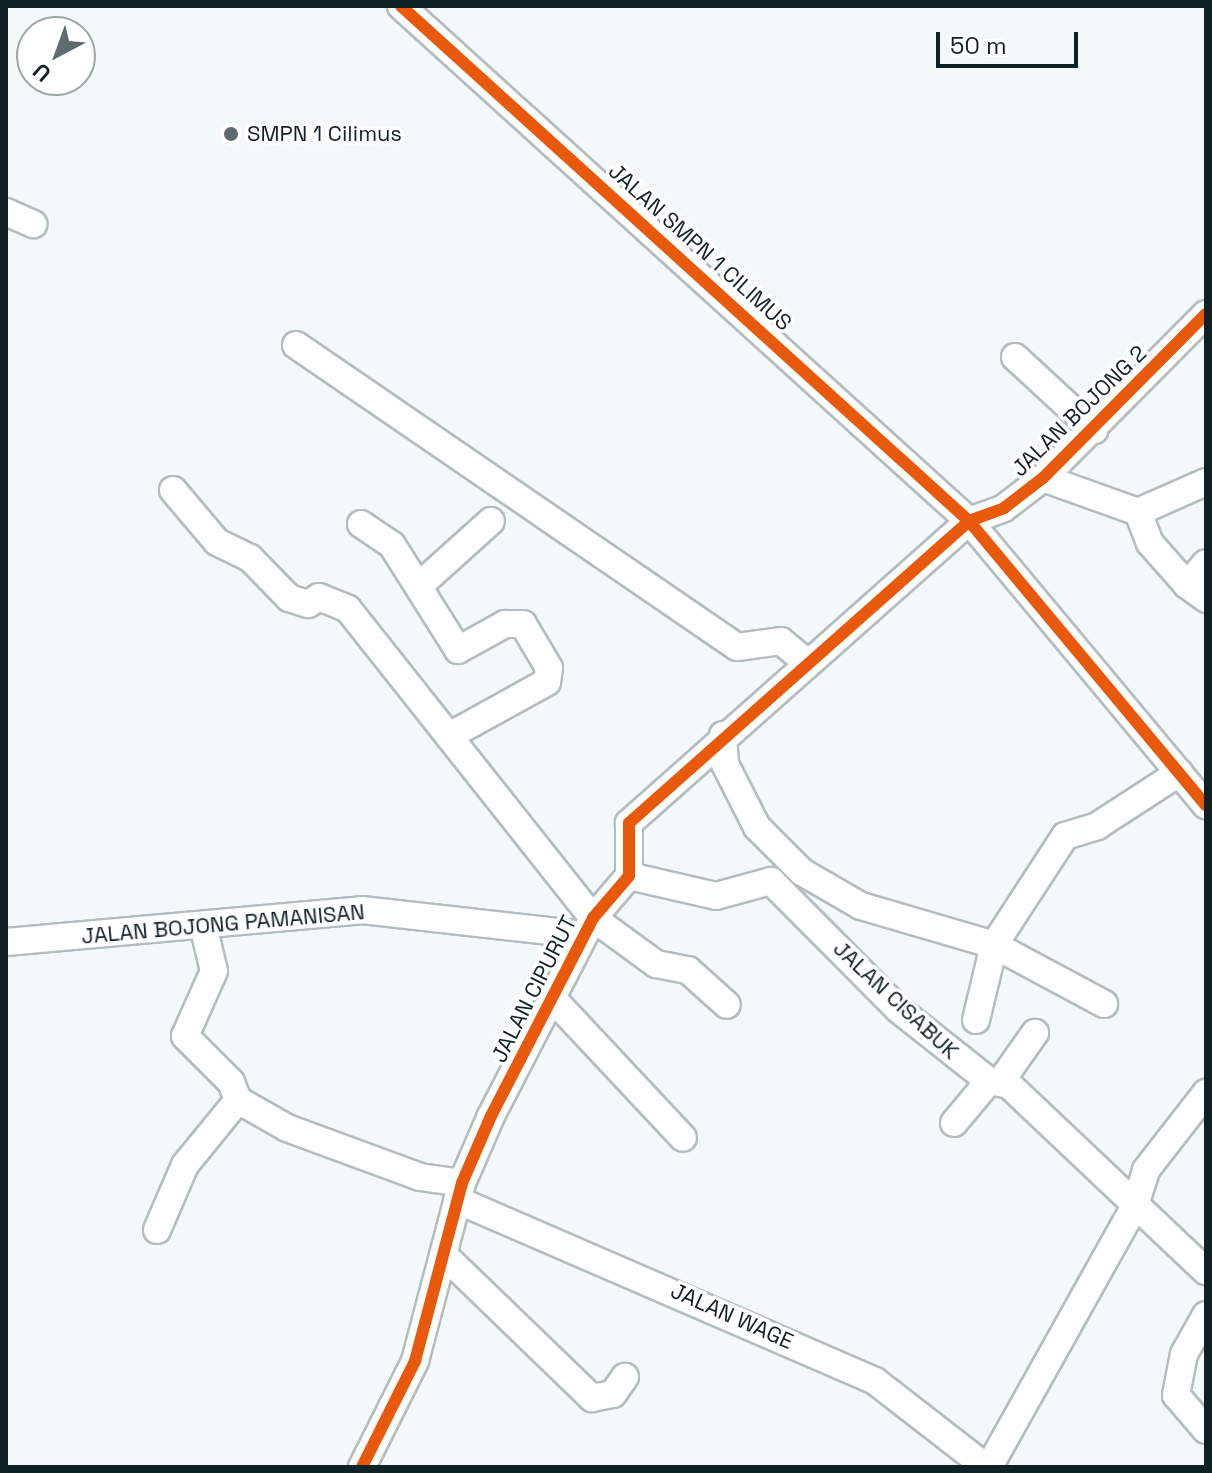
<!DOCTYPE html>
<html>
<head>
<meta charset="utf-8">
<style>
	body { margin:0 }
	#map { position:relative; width:1212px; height:1473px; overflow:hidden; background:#f3f8f9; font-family:"Space Grotesk",sans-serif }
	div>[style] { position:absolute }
	.roads { filter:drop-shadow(2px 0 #b3bdbf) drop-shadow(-2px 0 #b3bdbf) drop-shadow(0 2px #b3bdbf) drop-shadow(0 -2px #b3bdbf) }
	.minor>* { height:26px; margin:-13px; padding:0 13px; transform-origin:13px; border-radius:13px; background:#fdfefe }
	.cycleway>* { height:12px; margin:-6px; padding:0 6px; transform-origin:6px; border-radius:6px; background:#e8590c }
	.dots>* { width:22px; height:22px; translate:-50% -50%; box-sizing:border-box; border:4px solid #fff; border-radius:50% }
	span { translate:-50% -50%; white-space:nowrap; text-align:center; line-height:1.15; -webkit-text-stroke:7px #fff; paint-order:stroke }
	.poi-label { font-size:22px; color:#102125 }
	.left { translate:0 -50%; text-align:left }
	.street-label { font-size:22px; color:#102125 }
	.frame { position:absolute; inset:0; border:8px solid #102125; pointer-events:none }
	.north { position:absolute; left:16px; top:16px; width:80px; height:80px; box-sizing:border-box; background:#fff; border:2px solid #9fa6a8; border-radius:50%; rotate:221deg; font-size:22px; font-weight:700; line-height:32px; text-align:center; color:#102125 }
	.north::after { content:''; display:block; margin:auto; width:28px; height:36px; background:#5f6c6f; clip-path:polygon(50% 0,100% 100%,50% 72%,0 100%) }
	.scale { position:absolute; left:936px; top:32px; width:142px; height:36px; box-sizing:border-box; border:4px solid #102125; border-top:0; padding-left:10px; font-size:24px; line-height:28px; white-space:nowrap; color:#102125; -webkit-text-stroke:6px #fff; paint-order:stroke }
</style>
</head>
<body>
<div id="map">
	<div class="roads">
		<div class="minor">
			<i style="left:401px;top:6px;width:767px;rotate:42.2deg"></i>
			<i style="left:969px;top:521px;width:370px;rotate:50.2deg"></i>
			<i style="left:6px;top:212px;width:30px;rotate:24deg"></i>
			<i style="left:296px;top:345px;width:534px;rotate:34.4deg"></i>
			<i style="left:737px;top:647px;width:44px;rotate:-7.8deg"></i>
			<i style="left:781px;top:641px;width:33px;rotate:40deg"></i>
			<i style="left:1015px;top:357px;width:108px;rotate:42.7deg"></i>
			<i style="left:1043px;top:478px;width:101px;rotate:19.7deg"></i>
			<i style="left:1138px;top:512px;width:33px;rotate:69deg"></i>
			<i style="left:1150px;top:543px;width:56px;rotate:48.6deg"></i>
			<i style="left:1187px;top:585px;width:29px;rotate:-49deg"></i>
			<i style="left:173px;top:490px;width:68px;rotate:49.8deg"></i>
			<i style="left:217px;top:542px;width:37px;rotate:26deg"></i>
			<i style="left:250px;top:558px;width:56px;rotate:45.7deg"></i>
			<i style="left:289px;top:598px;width:20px;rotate:18deg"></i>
			<i style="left:308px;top:604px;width:13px;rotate:-32deg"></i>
			<i style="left:319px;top:597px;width:31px;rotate:22deg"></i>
			<i style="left:348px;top:609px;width:394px;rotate:51.6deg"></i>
			<i style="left:593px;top:918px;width:78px;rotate:36.1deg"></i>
			<i style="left:656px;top:964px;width:33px;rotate:11deg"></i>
			<i style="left:688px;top:970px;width:52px;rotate:41.9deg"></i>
			<i style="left:1138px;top:512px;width:74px;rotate:-23.8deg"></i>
			<i style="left:361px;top:524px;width:37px;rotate:34deg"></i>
			<i style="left:392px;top:545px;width:124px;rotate:57.8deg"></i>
			<i style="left:458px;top:650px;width:54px;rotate:-29deg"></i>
			<i style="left:505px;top:624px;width:18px"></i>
			<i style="left:523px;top:624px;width:51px;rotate:59.4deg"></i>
			<i style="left:549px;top:668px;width:14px;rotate:98deg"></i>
			<i style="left:547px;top:682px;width:112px;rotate:151.1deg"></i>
			<i style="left:421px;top:584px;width:94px;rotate:-42deg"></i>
			<i style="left:1187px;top:585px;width:24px;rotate:36deg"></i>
			<i style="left:723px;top:735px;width:29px;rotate:86deg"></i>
			<i style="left:725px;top:764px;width:71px;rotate:63.1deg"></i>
			<i style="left:757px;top:827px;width:64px;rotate:45deg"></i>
			<i style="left:802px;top:872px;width:68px;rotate:30deg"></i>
			<i style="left:861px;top:906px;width:139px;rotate:16.3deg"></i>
			<i style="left:994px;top:945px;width:130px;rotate:-56.9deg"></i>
			<i style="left:1065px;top:836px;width:34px;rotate:-17deg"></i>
			<i style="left:1097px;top:826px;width:98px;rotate:-32.9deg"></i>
			<i style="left:629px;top:876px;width:89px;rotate:12.9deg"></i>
			<i style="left:716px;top:896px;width:57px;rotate:-15.3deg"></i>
			<i style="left:771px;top:881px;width:180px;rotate:45.2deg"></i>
			<i style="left:898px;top:1009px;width:116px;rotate:38.4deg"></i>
			<i style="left:989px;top:1081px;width:20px;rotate:11deg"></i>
			<i style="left:1009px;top:1085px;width:271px;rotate:43.4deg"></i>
			<i style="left:203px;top:925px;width:47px;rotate:76.6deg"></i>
			<i style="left:214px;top:971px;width:71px;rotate:114deg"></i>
			<i style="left:185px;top:1036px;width:65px;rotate:45deg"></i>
			<i style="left:231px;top:1082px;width:19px;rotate:69deg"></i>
			<i style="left:238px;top:1100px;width:56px;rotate:29.7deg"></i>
			<i style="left:287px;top:1128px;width:142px;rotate:20.2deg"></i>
			<i style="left:420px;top:1177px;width:42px;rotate:8.1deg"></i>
			<i style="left:6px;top:942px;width:357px;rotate:-5.1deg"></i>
			<i style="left:362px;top:910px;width:223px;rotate:6.4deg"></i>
			<i style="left:553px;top:999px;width:190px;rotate:46.9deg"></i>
			<i style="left:976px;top:1020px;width:77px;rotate:-76.5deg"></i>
			<i style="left:994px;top:945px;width:125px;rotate:28.2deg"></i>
			<i style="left:1001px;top:1081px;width:59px;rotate:-54.7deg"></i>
			<i style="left:954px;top:1123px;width:55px;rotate:-50.2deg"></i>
			<i style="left:457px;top:1200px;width:456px;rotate:23.4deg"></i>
			<i style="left:875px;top:1381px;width:140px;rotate:37.8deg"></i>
			<i style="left:157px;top:1230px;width:71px;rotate:-66.7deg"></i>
			<i style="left:185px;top:1165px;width:84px;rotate:-50.8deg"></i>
			<i style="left:447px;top:1258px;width:202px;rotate:44deg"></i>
			<i style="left:592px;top:1398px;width:21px;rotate:-11deg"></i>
			<i style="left:613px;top:1394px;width:21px;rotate:-55deg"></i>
			<i style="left:1206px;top:1315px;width:45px;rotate:119.4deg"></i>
			<i style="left:1184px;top:1354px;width:42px;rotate:101deg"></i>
			<i style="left:1176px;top:1395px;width:46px;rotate:49.4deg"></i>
			<i style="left:362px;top:1467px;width:119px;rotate:-63.4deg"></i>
			<i style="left:415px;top:1361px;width:184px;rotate:-75.2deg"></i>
			<i style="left:462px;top:1183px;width:73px;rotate:-66.6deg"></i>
			<i style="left:491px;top:1116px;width:223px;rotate:-62.7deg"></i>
			<i style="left:593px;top:918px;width:55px;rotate:-49.4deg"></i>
			<i style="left:629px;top:876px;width:53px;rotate:-90deg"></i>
			<i style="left:629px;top:823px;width:455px;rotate:-41.6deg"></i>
			<i style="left:969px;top:521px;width:37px;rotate:-20deg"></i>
			<i style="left:1004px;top:508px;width:49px;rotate:-37.6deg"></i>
			<i style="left:1043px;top:478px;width:231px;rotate:-45.2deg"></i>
			<i style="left:989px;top:1467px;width:297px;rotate:-60.8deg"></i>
			<i style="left:1134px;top:1208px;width:40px;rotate:-72deg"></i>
			<i style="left:1146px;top:1170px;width:98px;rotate:-52.1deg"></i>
		</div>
	</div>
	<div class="cycleway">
		<i style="left:401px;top:6px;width:767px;rotate:42.2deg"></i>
		<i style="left:969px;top:521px;width:370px;rotate:50.2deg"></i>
		<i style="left:362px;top:1467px;width:119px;rotate:-63.4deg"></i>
		<i style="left:415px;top:1361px;width:184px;rotate:-75.2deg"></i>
		<i style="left:462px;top:1183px;width:73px;rotate:-66.6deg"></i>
		<i style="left:491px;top:1116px;width:223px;rotate:-62.7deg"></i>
		<i style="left:593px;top:918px;width:55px;rotate:-49.4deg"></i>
		<i style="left:629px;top:876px;width:53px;rotate:-90deg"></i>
		<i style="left:629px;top:823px;width:455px;rotate:-41.6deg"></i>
		<i style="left:969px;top:521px;width:37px;rotate:-20deg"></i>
		<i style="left:1004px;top:508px;width:49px;rotate:-37.6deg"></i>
		<i style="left:1043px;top:478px;width:231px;rotate:-45.2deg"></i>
	</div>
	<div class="dots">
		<i style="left:231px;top:134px;background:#5f6c6f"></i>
	</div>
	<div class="poi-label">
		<span class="left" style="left:247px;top:134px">SMPN 1 Cilimus</span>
	</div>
	<div class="street-label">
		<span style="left:700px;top:247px;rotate:42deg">JALAN SMPN 1 CILIMUS</span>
		<span style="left:1079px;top:411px;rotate:-44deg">JALAN BOJONG 2</span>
		<span style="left:223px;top:924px;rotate:-5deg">JALAN BOJONG PAMANISAN</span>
		<span style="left:534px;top:989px;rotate:-63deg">JALAN CIPURUT</span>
		<span style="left:896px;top:1000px;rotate:43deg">JALAN CISABUK</span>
		<span style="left:732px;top:1316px;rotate:24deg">JALAN WAGE</span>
	</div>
	<div class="frame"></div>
	<div class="north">U</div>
	<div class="scale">50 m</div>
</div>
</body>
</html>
